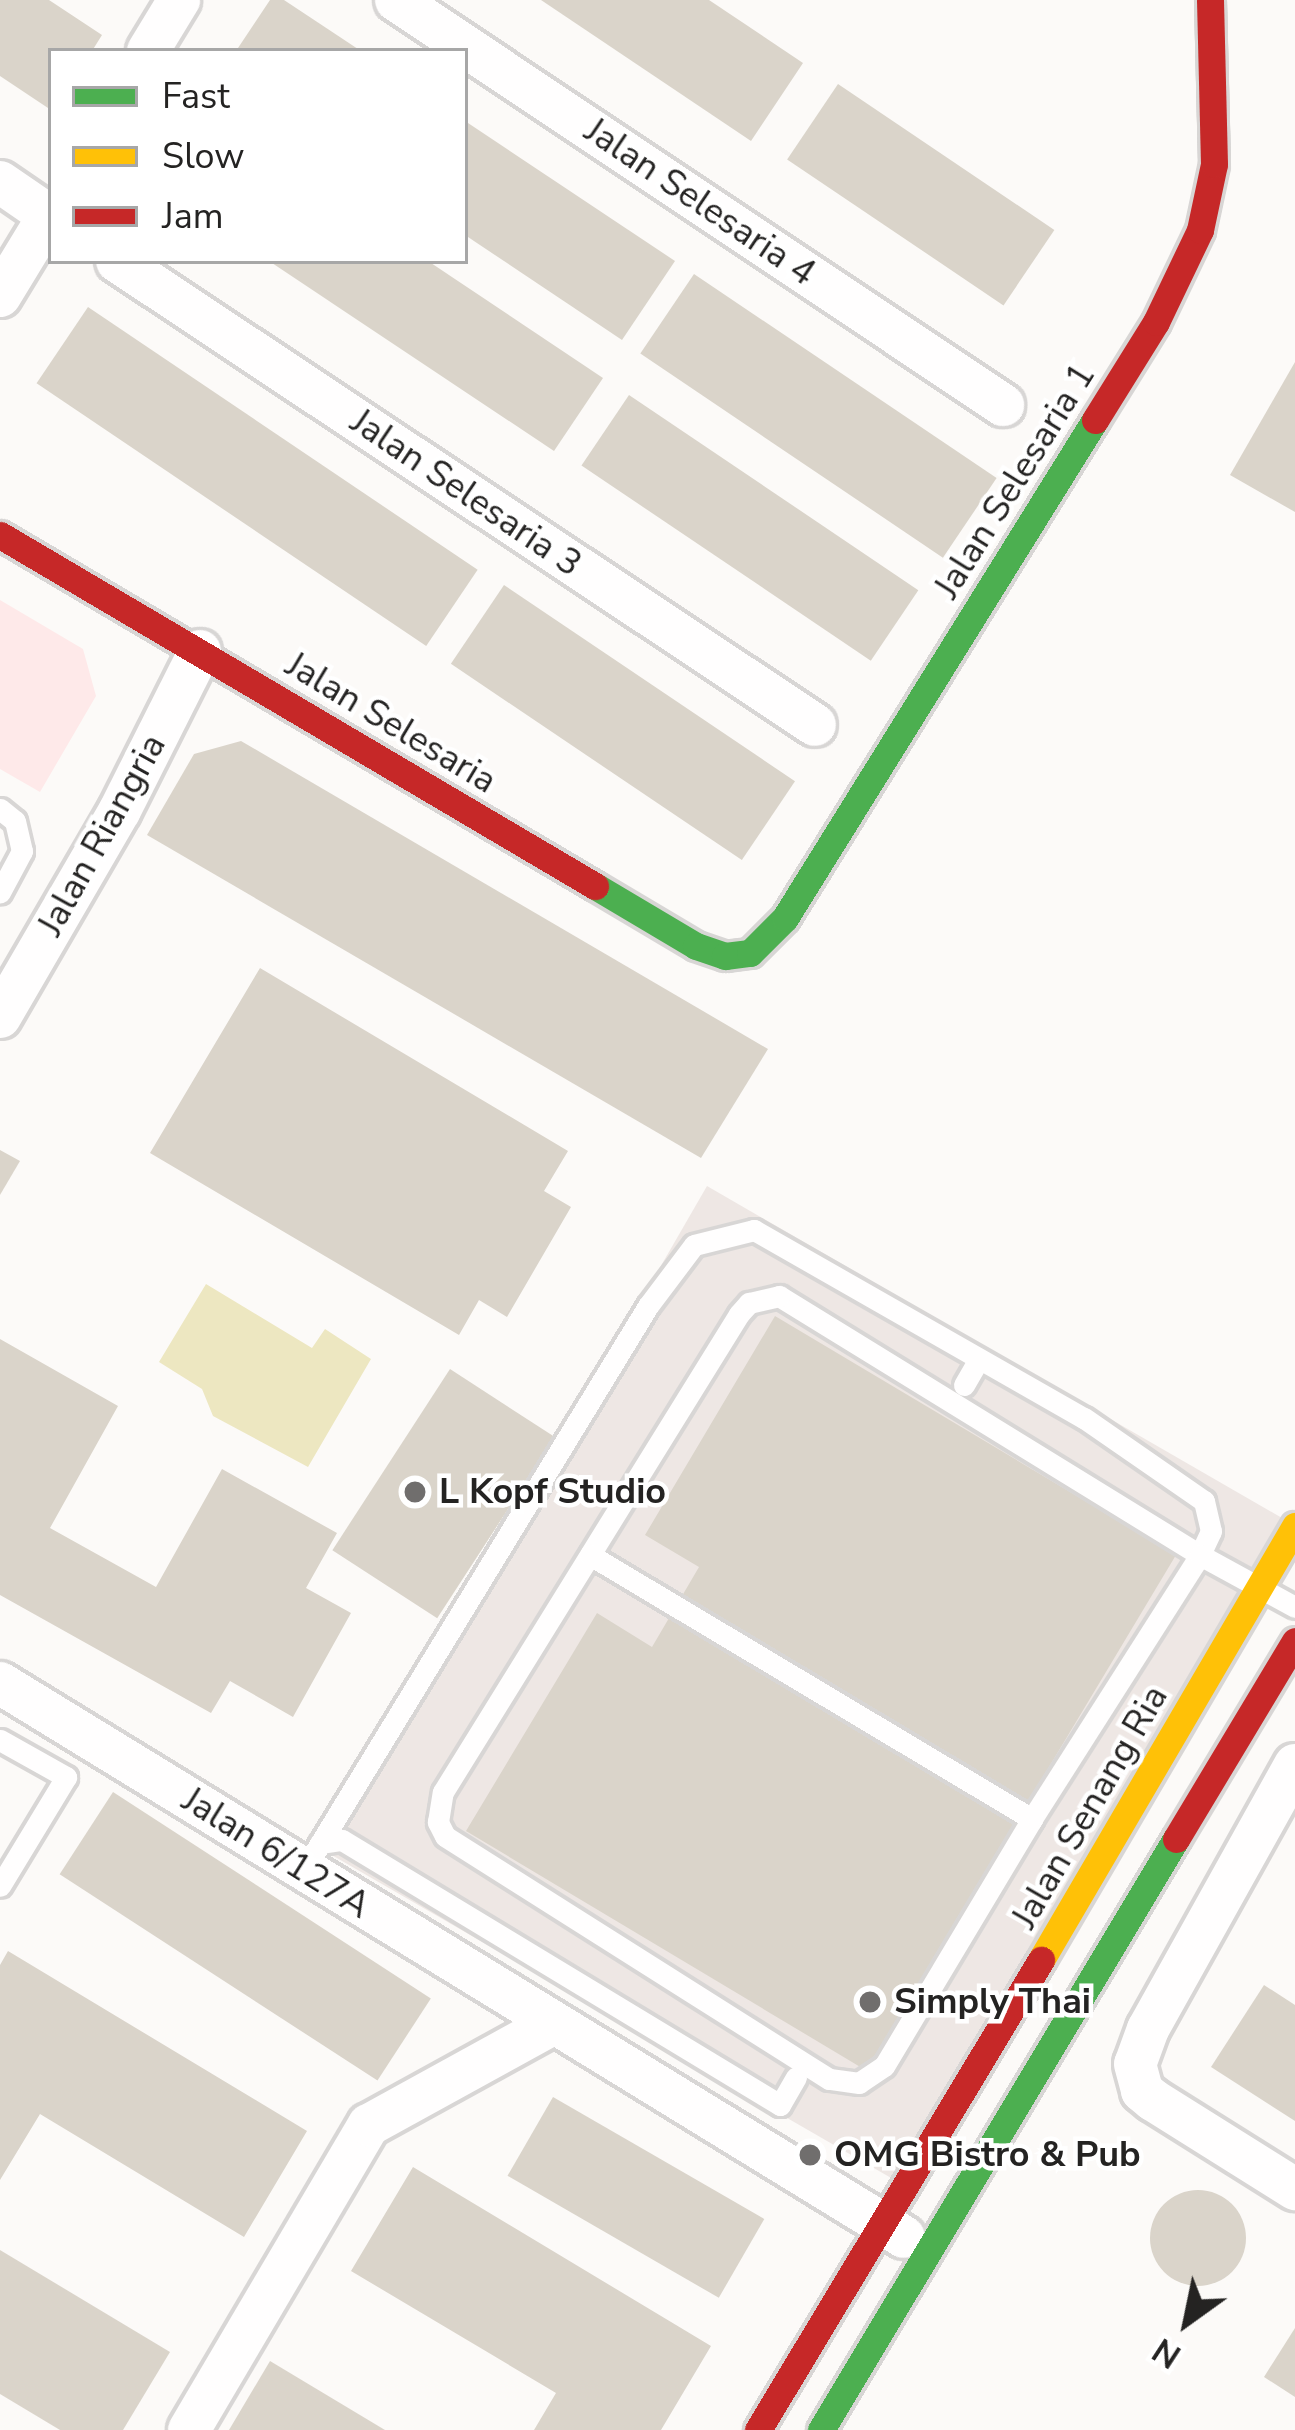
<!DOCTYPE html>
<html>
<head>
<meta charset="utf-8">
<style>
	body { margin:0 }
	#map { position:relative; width:1295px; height:2430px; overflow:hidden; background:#fcfaf8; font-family:"Nunito Sans",sans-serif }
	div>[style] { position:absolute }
	.built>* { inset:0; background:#eee7e4; transform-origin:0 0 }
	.green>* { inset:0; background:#fee9e9 }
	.water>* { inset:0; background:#ede7c1 }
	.building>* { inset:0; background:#dad4ca; transform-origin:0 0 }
	.round { border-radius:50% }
	.roads { filter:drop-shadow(3px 0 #d8d6d5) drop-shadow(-3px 0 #d8d6d5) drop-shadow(0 3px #d8d6d5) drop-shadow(0 -3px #d8d6d5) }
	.lane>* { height:21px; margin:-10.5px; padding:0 10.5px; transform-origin:10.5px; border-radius:10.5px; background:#fffefe }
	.street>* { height:42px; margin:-21px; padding:0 21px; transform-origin:21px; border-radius:21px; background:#fffefe }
	.fast>* { height:27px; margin:-13.5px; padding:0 13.5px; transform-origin:13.5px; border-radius:13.5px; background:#4caf50 }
	.slow>* { height:27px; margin:-13.5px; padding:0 13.5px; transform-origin:13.5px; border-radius:13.5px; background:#ffc107 }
	.jam>* { height:27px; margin:-13.5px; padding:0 13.5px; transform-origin:13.5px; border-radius:13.5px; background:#c62828 }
	.dots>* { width:33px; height:33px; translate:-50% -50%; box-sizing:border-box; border:6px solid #fff; border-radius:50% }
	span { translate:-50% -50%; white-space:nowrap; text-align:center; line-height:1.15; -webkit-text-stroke:9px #fff; paint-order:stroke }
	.street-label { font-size:36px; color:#242322 }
	.poi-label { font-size:36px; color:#242322; font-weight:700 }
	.left { translate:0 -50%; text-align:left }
	.legend { position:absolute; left:48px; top:48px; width:420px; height:216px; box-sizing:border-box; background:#fff; border:3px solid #a7a7a7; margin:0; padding:15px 21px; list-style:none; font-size:36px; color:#242322 }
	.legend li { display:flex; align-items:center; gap:24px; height:60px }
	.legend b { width:60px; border:3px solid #a7a7a7 }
	.north { position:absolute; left:1127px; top:2262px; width:120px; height:120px; -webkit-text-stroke:9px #fff; paint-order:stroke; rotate:213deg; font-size:33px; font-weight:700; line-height:48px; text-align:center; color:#242322 }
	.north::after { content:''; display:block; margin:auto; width:42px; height:54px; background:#242322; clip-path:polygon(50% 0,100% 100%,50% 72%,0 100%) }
</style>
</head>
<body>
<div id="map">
	<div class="built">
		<i style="left:707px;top:1186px;width:671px;height:767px;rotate:30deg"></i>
	</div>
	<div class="green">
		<i style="clip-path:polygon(0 600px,83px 649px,96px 696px,40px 792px,0 769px)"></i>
	</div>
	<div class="water">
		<i style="clip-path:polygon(206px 1284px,312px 1348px,325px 1329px,371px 1359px,308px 1467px,213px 1416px,202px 1389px,159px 1362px)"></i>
	</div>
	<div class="building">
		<i style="clip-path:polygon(0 0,49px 0,102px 35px,92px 51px,51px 51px,51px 110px,0 76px)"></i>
		<i style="clip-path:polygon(270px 0,284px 0,361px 51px,236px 51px)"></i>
		<i style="clip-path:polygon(541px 0,709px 0,803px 63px,751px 141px)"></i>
		<i style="left:838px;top:84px;width:261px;height:91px;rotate:34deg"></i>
		<i style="clip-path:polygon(465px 121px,675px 261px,622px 340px,465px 235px)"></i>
		<i style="clip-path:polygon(269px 261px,428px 261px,603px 378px,554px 451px)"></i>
		<i style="left:694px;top:274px;width:365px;height:96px;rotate:34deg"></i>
		<i style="left:88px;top:307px;width:470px;height:92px;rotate:34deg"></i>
		<i style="clip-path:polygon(1295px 362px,1295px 512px,1230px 475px)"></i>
		<i style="left:629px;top:395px;width:349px;height:85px;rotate:34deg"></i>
		<i style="left:504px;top:585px;width:351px;height:95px;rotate:34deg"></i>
		<i style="clip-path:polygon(241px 741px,768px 1049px,701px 1158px,147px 835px,194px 754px)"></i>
		<i style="clip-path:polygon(260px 968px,568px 1151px,544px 1191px,571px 1207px,507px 1317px,479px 1300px,459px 1335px,150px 1153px)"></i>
		<i style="clip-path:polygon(0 1150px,20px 1161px,0 1195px)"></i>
		<i style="clip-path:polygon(775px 1316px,1176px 1555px,867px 2071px,466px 1831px,597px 1613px,652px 1647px,699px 1567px,645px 1535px)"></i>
		<i style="clip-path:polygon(0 1339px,118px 1406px,50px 1528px,156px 1587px,222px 1469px,337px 1533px,306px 1588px,351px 1613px,293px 1717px,230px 1681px,211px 1713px,0 1595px)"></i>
		<i style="left:450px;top:1369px;width:125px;height:216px;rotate:33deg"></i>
		<i style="left:113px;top:1792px;width:379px;height:98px;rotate:33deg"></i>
		<i style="clip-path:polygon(8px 1951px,307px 2131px,244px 2237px,40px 2114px,0 2180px,0 1965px)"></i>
		<i style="clip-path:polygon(1264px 1985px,1295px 2005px,1295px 2121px,1211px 2067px)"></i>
		<i style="left:553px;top:2097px;width:244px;height:91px;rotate:30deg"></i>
		<i style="clip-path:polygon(413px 2167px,711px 2346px,661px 2430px,534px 2430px,556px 2393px,351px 2271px)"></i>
		<i class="round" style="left:1150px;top:2190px;width:96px;height:96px"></i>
		<i style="clip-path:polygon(0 2250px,170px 2352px,123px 2430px,60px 2430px,0 2394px)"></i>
		<i style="clip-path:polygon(1295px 2328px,1295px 2397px,1264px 2377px)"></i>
		<i style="clip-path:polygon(270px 2361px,385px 2430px,229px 2430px)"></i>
	</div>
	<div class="roads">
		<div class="lane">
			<i style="left:0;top:809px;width:19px;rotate:39deg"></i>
			<i style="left:15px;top:821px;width:31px;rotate:77deg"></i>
			<i style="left:22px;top:851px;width:47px;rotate:118.2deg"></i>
			<i style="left:779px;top:1296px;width:494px;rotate:31.6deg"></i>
			<i style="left:1200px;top:1555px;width:313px;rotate:122.5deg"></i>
			<i style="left:1032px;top:1819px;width:288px;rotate:120.9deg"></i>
			<i style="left:884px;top:2066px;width:30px;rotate:146deg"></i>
			<i style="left:859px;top:2083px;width:30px;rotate:-172deg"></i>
			<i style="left:829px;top:2079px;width:454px;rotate:-147.7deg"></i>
			<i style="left:445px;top:1836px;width:16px;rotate:-117deg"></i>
			<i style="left:438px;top:1822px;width:30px;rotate:-81deg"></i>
			<i style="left:443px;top:1792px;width:562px;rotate:-58.23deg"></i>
			<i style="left:739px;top:1314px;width:15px;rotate:-48deg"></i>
			<i style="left:749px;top:1303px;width:31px;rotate:-13deg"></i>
			<i style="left:964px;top:1385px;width:30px;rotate:-60deg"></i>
			<i style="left:590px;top:1555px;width:515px;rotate:30.85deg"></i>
			<i style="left:0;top:1740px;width:76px;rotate:29.3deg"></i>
			<i style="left:66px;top:1777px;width:127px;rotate:121.2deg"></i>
			<i style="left:320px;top:1843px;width:22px;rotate:-8deg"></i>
			<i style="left:342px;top:1840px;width:512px;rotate:31.17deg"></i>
			<i style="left:780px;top:2105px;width:32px;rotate:-60deg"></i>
			<i style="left:304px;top:1870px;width:661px;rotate:-58.62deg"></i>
			<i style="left:648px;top:1306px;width:76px;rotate:-53deg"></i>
			<i style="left:694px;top:1245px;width:62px;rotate:-14deg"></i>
			<i style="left:754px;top:1230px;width:380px;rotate:29.7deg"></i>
			<i style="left:1084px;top:1418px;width:146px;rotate:34.7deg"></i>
			<i style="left:1204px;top:1501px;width:31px;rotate:77deg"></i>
			<i style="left:1211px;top:1531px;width:26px;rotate:115deg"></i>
			<i style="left:1200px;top:1555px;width:108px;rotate:28.7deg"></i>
		</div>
		<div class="street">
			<i style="left:396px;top:0;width:730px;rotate:33.71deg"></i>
			<i style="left:148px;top:51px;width:60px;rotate:-58.7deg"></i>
			<i style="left:0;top:182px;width:62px;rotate:34.5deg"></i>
			<i style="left:117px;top:261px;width:838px;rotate:33.61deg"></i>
			<i style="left:0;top:296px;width:98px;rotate:-58.7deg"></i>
			<i style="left:0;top:1017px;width:239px;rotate:-59.9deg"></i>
			<i style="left:120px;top:810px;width:178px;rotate:-63.3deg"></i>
			<i style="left:0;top:1683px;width:1060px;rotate:31.5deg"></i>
			<i style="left:1295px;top:1765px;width:302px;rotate:119.1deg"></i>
			<i style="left:1148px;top:2029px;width:37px;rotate:110deg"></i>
			<i style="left:1135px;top:2064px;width:28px;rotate:75deg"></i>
			<i style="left:1142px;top:2091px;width:14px;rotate:39deg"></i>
			<i style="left:1153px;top:2100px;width:168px;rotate:32.1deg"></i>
			<i style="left:189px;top:2430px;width:354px;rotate:-59.5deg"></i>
			<i style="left:369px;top:2125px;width:208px;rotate:-28.8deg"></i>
		</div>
		<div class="fast">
			<i style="left:595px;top:886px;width:117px;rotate:30.7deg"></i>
			<i style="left:696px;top:946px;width:31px;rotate:19deg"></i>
			<i style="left:725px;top:956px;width:25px;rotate:-7deg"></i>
			<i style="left:750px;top:953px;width:49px;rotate:-45deg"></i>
			<i style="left:785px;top:918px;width:587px;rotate:-58.1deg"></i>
			<i style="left:821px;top:2430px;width:689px;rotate:-59.01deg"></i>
		</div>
		<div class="slow">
			<i style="left:1041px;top:1960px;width:503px;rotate:-59.66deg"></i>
		</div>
		<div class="jam">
			<i style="left:1095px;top:420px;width:115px;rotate:-58.1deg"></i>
			<i style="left:1156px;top:322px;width:102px;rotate:-64.4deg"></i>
			<i style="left:1200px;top:230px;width:67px;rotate:-78deg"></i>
			<i style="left:1214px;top:164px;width:164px;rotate:-91.4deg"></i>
			<i style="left:0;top:535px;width:691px;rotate:30.54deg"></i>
			<i style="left:1176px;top:1839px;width:231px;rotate:-59deg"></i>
			<i style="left:758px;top:2430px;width:549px;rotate:-58.95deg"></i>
		</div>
	</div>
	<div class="dots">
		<i style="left:415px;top:1492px;background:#706e6d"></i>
		<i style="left:870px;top:2002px;background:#706e6d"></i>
		<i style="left:810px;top:2155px;background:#706e6d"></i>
	</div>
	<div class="street-label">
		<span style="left:700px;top:202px;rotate:34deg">Jalan Selesaria 4</span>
		<span style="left:1015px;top:481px;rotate:-58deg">Jalan Selesaria 1</span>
		<span style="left:466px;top:493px;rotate:34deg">Jalan Selesaria 3</span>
		<span style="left:391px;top:723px;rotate:31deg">Jalan Selesaria</span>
		<span style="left:102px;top:835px;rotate:-61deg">Jalan Riangria</span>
		<span style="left:1090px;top:1807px;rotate:-60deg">Jalan Senang Ria</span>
		<span style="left:276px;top:1853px;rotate:32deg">Jalan 6/127A</span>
	</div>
	<div class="poi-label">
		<span class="left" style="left:439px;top:1492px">L Kopf Studio</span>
		<span class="left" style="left:894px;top:2002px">Simply Thai</span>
		<span class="left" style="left:834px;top:2155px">OMG Bistro &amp; Pub</span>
	</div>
	<ul class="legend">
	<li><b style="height:15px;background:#4caf50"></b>Fast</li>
	<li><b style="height:15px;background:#ffc107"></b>Slow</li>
	<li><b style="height:15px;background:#c62828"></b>Jam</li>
	</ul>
	<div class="north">N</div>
</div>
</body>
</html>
